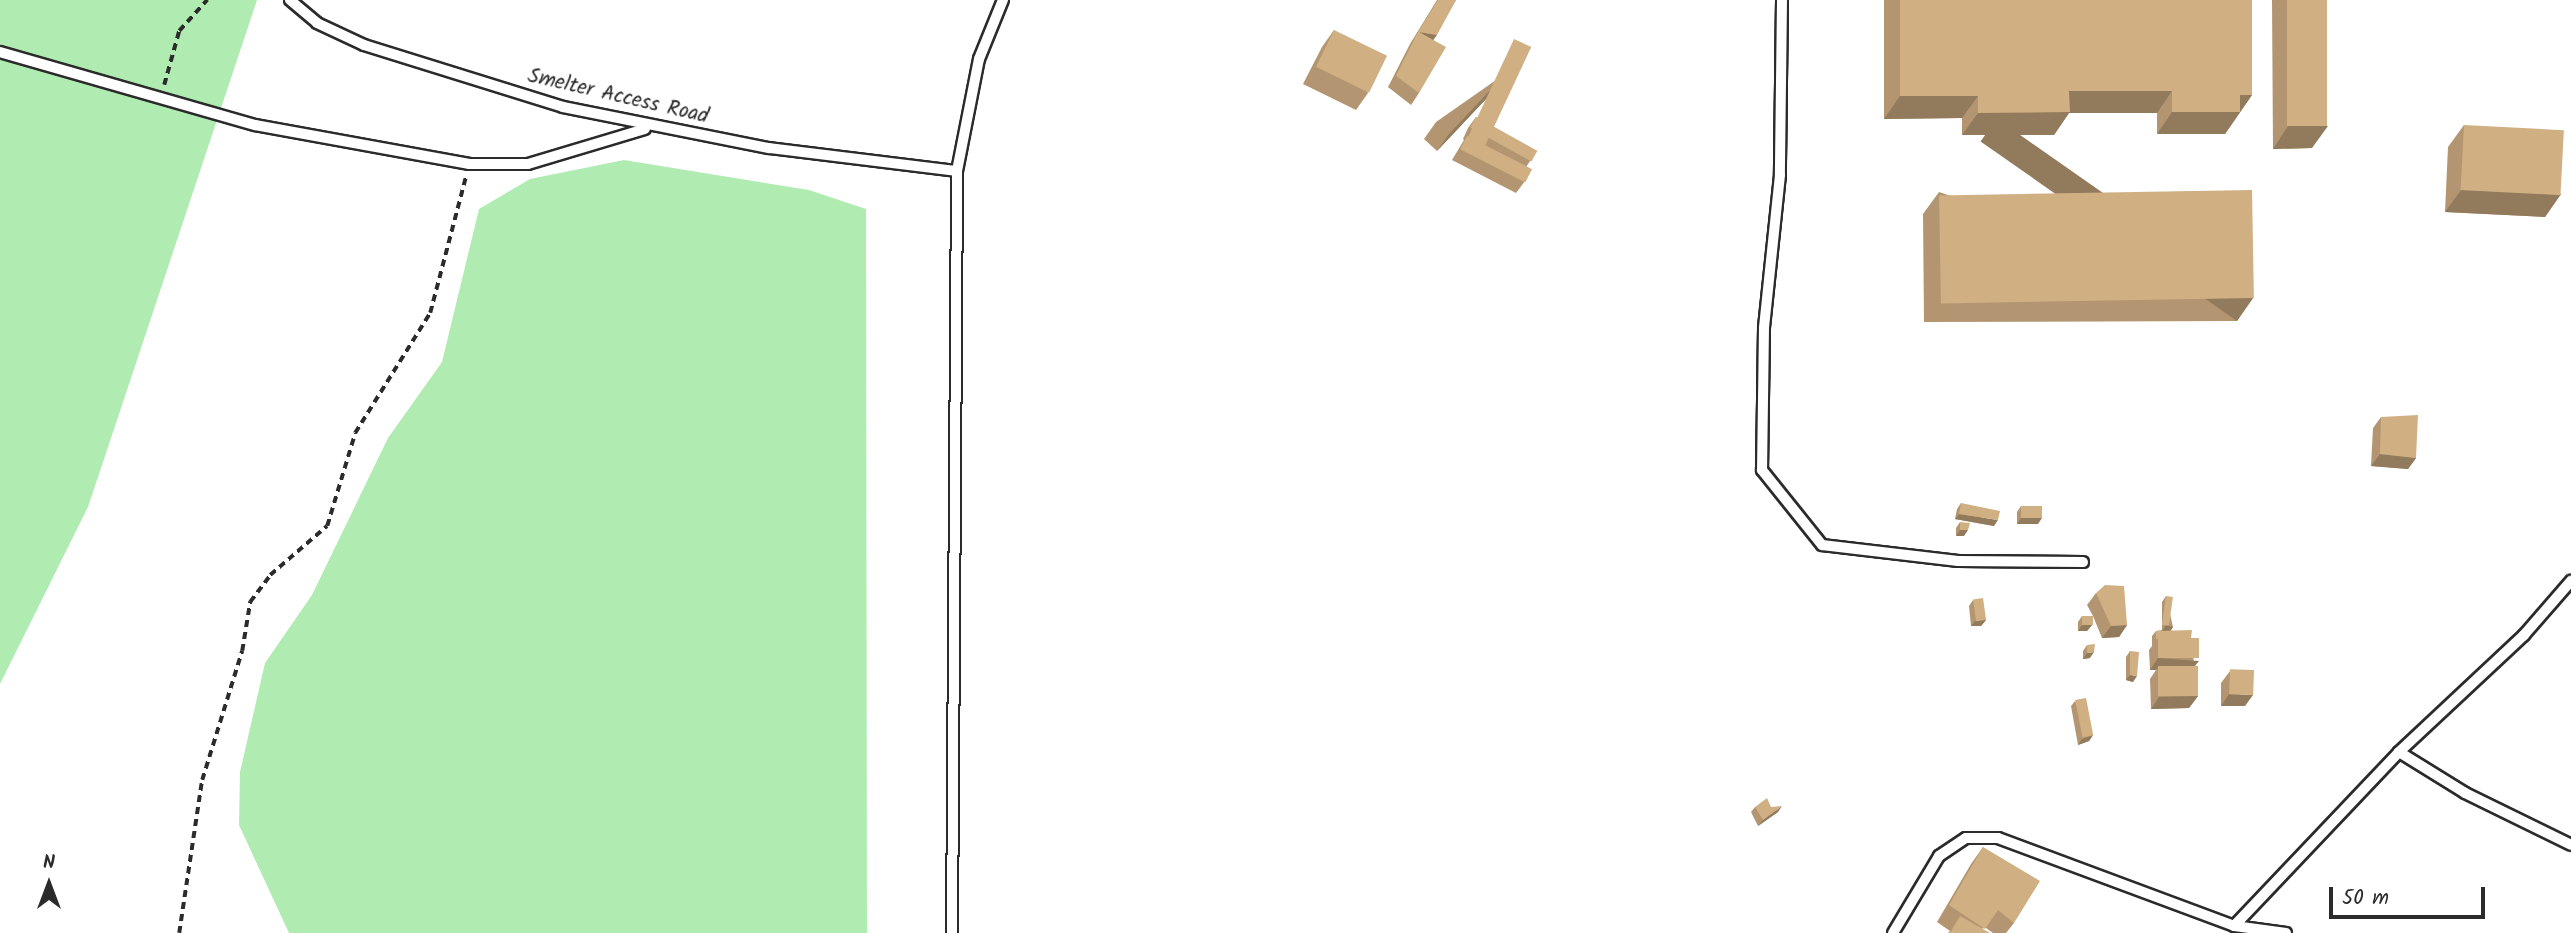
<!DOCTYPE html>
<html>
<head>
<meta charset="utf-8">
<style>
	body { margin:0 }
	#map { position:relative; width:2571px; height:933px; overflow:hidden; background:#fff; font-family:Kalam,sans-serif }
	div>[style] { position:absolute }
	.green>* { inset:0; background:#b0ecb2 }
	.path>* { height:3.5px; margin-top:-1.75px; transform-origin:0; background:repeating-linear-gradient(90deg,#2b2b2b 0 7px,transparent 0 12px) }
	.roads { filter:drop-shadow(2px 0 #2b2b2b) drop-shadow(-2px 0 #2b2b2b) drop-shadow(0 2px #2b2b2b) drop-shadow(0 -2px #2b2b2b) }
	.lane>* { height:10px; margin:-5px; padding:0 5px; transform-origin:5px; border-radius:5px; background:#fff }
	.wall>* { inset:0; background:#b39671 }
	.shaded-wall>* { inset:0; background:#927a5c; transform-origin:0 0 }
	.building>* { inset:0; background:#d0af83; transform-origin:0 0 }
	span { translate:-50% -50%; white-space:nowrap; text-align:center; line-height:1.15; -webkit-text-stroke:5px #fff; paint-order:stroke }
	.street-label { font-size:21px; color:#2b2b2b }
	.north { position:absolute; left:14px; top:849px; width:70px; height:70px; -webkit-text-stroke:5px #fff; paint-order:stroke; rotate:0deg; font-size:19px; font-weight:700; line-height:28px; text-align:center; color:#2b2b2b }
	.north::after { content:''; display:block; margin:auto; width:24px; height:32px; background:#2b2b2b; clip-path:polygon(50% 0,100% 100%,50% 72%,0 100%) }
	.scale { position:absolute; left:2329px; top:887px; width:156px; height:32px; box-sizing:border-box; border:4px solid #2b2b2b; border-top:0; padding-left:9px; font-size:21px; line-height:24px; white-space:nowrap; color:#2b2b2b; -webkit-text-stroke:5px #fff; paint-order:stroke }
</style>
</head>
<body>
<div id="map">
	<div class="green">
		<i style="clip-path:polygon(0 0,257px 0,88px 507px,0 684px)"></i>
		<i style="clip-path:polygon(624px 160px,809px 190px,866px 209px,867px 933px,289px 933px,239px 825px,240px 772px,265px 663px,312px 595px,388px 438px,442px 362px,479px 209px,530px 179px)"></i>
	</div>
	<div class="path">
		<i style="left:164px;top:85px;width:56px;rotate:-74.5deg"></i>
		<i style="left:179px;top:31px;width:42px;rotate:-47.9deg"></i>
		<i style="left:179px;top:933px;width:155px;rotate:-81.5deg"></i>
		<i style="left:202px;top:780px;width:135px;rotate:-72.8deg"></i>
		<i style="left:242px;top:651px;width:50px;rotate:-80.7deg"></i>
		<i style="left:250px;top:602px;width:34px;rotate:-53deg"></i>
		<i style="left:270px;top:575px;width:75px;rotate:-40.7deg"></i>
		<i style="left:327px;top:526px;width:97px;rotate:-73.2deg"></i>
		<i style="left:355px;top:433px;width:142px;rotate:-58deg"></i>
		<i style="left:430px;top:313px;width:142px;rotate:-75.3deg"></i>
	</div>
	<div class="roads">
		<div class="lane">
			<i style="left:290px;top:0;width:35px;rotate:40deg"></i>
			<i style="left:317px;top:23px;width:52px;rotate:25.1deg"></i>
			<i style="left:364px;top:45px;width:208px;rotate:17.3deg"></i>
			<i style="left:563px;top:107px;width:210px;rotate:11.3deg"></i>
			<i style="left:769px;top:148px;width:189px;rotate:7deg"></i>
			<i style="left:1782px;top:0;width:175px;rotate:90.7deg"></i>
			<i style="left:1780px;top:175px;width:154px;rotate:96deg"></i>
			<i style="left:1764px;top:328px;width:142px;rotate:90.8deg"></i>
			<i style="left:1762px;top:470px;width:96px;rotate:51.3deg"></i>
			<i style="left:1822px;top:545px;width:137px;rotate:6.7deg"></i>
			<i style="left:1958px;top:561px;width:125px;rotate:0.5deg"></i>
			<i style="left:0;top:52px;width:265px;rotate:16deg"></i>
			<i style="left:255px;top:125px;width:218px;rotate:10.3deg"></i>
			<i style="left:469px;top:164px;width:59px"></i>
			<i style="left:528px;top:164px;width:122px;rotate:-16.7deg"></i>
			<i style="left:2399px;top:752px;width:171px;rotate:-43.1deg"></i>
			<i style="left:2524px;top:635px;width:72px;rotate:-49deg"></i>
			<i style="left:952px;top:933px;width:762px;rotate:-89.62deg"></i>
			<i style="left:957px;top:171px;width:114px;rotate:-78.9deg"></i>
			<i style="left:979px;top:59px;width:64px;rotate:-67.9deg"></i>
			<i style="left:1893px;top:933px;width:90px;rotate:-59.1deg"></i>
			<i style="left:1939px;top:856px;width:32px;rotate:-34deg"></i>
			<i style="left:1966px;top:838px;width:32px"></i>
			<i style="left:1998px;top:838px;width:252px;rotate:20.4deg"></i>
			<i style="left:2286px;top:933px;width:52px;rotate:-172.3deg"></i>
			<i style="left:2234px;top:926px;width:240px;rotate:-46.5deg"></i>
			<i style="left:2399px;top:752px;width:78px;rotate:31.8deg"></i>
			<i style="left:2465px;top:793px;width:118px;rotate:26.1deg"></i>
		</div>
	</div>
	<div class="wall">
		<i style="clip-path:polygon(1437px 0,1456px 0,1433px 40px,1419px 93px,1411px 105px,1388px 87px,1410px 44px)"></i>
		<i style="clip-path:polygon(1884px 0,2252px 0,2252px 95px,2225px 134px,2157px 134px,2157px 113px,2069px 113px,2054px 135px,1962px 135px,1962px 118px,1884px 119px)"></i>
		<i style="clip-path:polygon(2272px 0,2327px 0,2312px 148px,2273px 149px)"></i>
		<i style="clip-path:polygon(1334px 30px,1368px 93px,1356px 110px,1303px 84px,1322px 47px)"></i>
		<i style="clip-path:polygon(1519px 64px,1437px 151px,1424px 139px,1436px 122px)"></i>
		<i style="clip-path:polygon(1476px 117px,1537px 151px,1526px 167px,1525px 181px,1516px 193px,1452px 160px,1464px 140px,1463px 139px,1468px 128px)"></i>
		<i style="clip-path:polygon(2464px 125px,2561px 194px,2545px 217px,2445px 212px,2448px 147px)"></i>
		<i style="clip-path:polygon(1939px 192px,2253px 298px,2237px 321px,1924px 322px,1923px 214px)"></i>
		<i style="clip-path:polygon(2381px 417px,2416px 458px,2408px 469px,2371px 466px,2373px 428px)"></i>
		<i style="clip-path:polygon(1961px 503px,1994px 526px,1955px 519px,1957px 509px)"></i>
		<i style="clip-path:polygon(2021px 506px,2038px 524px,2017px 524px,2017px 512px)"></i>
		<i style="clip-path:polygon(1960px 522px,1964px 536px,1956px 536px,1956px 528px)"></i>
		<i style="clip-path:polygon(2096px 593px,2127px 625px,2119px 637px,2102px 638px,2093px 616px,2092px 625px,2087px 631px,2078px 631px,2078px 622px,2082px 616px,2093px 616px,2087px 605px)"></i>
		<i style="clip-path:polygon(2166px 596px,2173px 627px,2170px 630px,2191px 638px,2198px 696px,2189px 708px,2151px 709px,2150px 679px,2156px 670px,2150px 670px,2149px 650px,2152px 646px,2152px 636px,2156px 631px,2162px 630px,2162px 602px)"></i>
		<i style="clip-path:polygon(1973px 600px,1986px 620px,1981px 626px,1971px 626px,1969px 606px)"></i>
		<i style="clip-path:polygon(2087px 645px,2090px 658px,2083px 659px,2083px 651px)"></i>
		<i style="clip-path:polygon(2130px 651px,2133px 682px,2126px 680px,2126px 657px)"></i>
		<i style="clip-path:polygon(2230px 671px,2245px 706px,2221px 706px,2221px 683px)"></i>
		<i style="clip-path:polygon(2075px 701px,2093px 735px,2089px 741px,2078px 745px,2071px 706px)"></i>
		<i style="clip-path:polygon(1755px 807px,1771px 807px,1778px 812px,1758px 826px,1751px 812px)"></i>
		<i style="clip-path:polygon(1983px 847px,2014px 923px,2006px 933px,1993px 933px,1986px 928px,1948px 933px,1950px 931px,1937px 922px,1971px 864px)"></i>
	</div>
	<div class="shaded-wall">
		<i style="clip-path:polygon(1419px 32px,1437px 35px,1428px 47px)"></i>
		<i style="clip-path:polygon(1531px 47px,1519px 64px,1437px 151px,1449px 134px)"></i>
		<i style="clip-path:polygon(2069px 91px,2172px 91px,2157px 113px,2069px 113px,2054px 135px,1962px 135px,1978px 113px)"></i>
		<i style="clip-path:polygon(2240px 95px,2252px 95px,2225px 134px,2157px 134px,2172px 112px)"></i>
		<i style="clip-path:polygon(1900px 96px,1978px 96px,1962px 118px,1884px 119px)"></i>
		<i style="clip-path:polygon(2288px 126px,2328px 126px,2312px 148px,2273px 149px)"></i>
		<i style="clip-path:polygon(2461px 190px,2561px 194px,2545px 217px,2445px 212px)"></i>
		<i style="left:2253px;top:298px;width:28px;height:313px;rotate:125deg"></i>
		<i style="clip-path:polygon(2380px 454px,2416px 458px,2408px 469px,2371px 466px)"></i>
		<i style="clip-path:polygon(1959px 514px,1998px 520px,1994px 526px,1955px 519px)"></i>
		<i style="clip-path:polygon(2021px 518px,2042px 518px,2038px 524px,2017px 524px)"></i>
		<i style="clip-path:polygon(1960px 530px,1968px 530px,1964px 536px,1956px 536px)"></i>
		<i style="clip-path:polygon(1986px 620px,1981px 626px,1971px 626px,1975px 621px)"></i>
		<i style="clip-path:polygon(2082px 625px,2092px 625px,2087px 631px,2078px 631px)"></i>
		<i style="clip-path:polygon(2127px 625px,2119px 637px,2102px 638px,2111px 626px)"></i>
		<i style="clip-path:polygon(2166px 625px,2173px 627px,2169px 633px,2162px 631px)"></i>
		<i style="clip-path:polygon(2094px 652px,2090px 658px,2083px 659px,2087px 653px)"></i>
		<i style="clip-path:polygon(2158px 658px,2199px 661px,2190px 672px,2158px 667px,2156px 670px,2150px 670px)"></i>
		<i style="clip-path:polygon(2130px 675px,2137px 676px,2133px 682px,2126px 680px)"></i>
		<i style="clip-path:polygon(2229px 694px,2253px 695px,2245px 706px,2221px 706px)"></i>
		<i style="clip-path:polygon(2198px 696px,2189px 708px,2151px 709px,2159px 697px)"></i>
		<i style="clip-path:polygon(2093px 735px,2089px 741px,2078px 745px,2082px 739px)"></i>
		<i style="clip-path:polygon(1782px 806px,1778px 812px,1758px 826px,1763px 820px)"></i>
	</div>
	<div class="building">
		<i style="clip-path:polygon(1438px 0,1456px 0,1437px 35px,1419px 32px,1446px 47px,1419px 93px,1396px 76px,1418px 32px)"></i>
		<i style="clip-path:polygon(1900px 0,2252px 0,2252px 95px,2240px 95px,2240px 112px,2172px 112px,2172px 91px,2069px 91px,2070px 112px,1978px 113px,1978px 96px,1900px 96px)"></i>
		<i style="left:2287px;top:0;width:40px;height:126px"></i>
		<i style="left:1334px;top:30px;width:59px;height:41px;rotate:26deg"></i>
		<i style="left:1514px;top:39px;width:19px;height:114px;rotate:25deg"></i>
		<i style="left:1476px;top:117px;width:70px;height:12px;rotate:29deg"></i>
		<i style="left:2464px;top:125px;width:100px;height:65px;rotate:3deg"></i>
		<i style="left:1467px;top:136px;width:73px;height:15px;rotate:27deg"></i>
		<i style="left:2252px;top:190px;width:108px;height:313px;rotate:89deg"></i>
		<i style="clip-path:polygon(2418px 415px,2416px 458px,2380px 454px,2381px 417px)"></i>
		<i style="clip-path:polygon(1961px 503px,2000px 511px,1998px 520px,1959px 514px)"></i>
		<i style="left:2021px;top:506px;width:21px;height:12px"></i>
		<i style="clip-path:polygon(1960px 522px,1970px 523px,1968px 530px,1960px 530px)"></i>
		<i style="clip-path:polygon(2105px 585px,2124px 586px,2127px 625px,2111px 626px,2096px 593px)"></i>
		<i style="left:2166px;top:596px;width:7px;height:29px;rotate:8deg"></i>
		<i style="left:1983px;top:598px;width:22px;height:10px;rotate:82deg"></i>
		<i style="left:2082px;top:616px;width:11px;height:9px"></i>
		<i style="clip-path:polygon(2192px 630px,2191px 638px,2158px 638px,2156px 640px,2156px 631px)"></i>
		<i style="left:2158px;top:638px;width:41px;height:20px"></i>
		<i style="clip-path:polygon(2095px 644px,2094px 652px,2087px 653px,2087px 645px)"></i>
		<i style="clip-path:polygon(2130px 651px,2139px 652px,2137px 676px,2130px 675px)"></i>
		<i style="left:2198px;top:666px;width:30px;height:40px;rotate:90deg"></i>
		<i style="left:2254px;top:670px;width:25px;height:24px;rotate:92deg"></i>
		<i style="left:2086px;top:698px;width:38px;height:11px;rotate:79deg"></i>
		<i style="clip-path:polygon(1767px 798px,1771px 807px,1782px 806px,1763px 820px,1755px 807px)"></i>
		<i style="clip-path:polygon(1983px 847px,2040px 881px,2014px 923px,1998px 910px,1985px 929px,1949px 905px)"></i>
		<i style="clip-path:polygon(1960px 916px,1990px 933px,1950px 933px)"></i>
	</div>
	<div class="street-label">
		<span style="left:618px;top:97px;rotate:13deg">Smelter Access Road</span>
	</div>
	<div class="north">N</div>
	<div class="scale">50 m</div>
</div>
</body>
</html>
